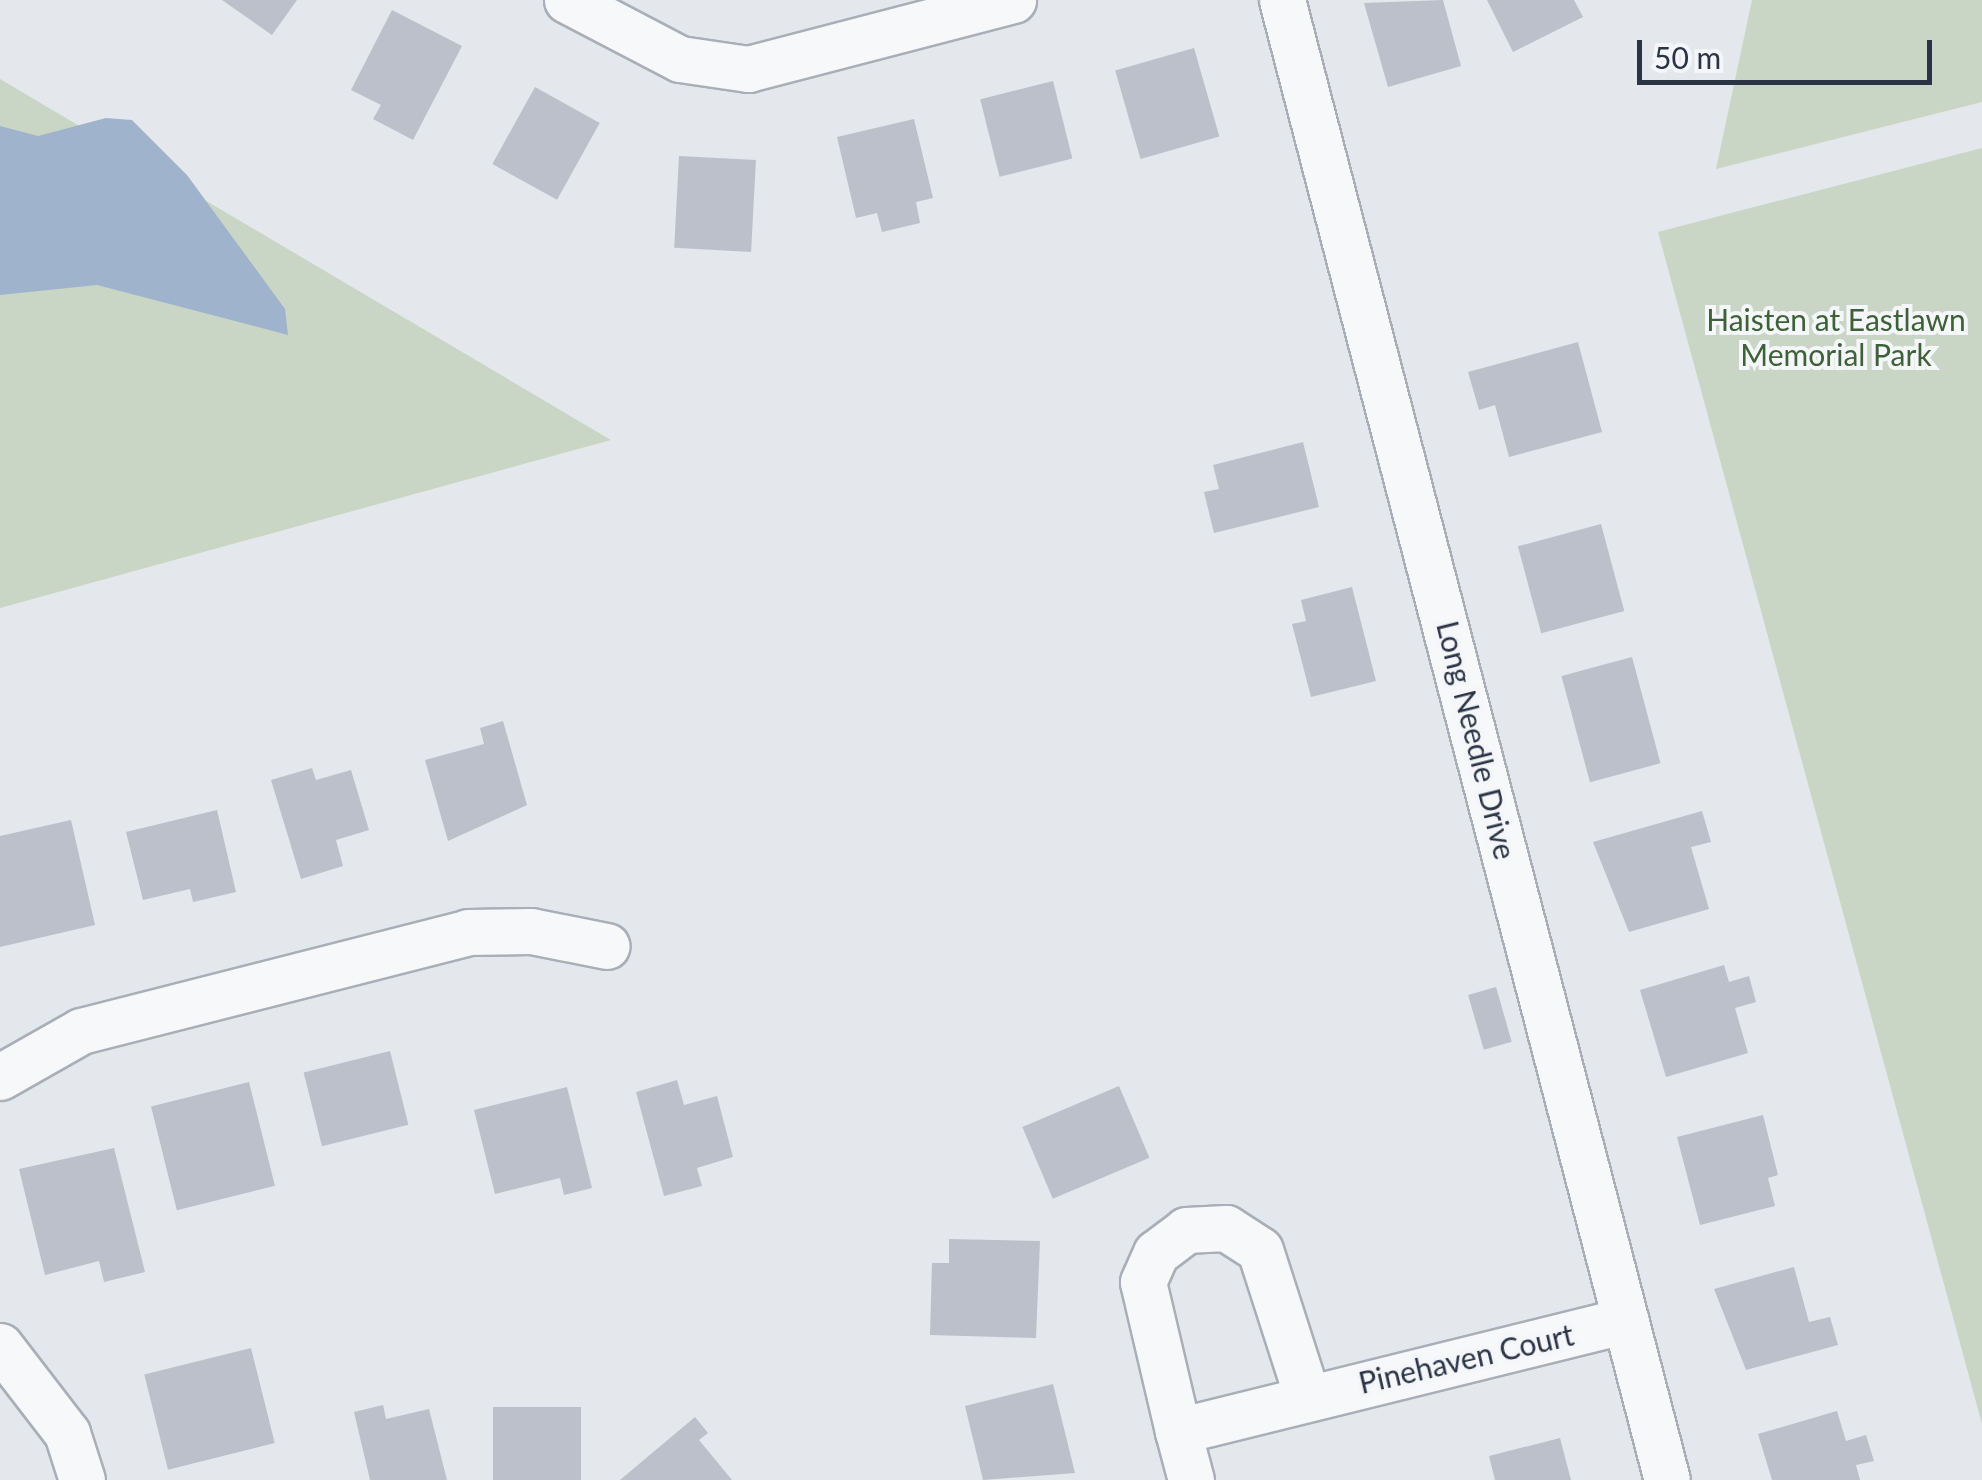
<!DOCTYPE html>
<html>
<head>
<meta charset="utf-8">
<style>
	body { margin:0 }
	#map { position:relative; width:1982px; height:1480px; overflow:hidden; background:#e4e7ec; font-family:Lato,sans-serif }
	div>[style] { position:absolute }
	.green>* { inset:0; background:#c9d6c5 }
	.water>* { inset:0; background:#9fb4cc }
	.building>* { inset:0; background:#bbc0ca; transform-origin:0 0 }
	.roads { filter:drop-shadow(2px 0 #a9aeb7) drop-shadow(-2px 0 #a9aeb7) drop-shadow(0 2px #a9aeb7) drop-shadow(0 -2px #a9aeb7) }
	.minor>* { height:45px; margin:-22.5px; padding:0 22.5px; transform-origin:22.5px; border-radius:22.5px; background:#f7f8fa }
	span { translate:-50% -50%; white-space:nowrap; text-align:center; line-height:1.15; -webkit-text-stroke:8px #f4f6f9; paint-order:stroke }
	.park-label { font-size:30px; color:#3f6138 }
	.street-label { font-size:30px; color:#2b3445 }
	.scale { position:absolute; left:1637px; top:40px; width:295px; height:45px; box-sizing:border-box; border:5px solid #2b3445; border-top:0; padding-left:12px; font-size:30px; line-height:35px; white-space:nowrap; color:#2b3445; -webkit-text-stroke:8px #f4f6f9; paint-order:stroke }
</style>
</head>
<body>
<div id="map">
	<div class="green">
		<i style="clip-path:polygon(1752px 0,1982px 0,1982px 102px,1716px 169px)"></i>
		<i style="clip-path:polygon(0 79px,611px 440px,0 608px)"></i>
		<i style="clip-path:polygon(1982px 148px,1982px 1424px,1658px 232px)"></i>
	</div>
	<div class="water">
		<i style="clip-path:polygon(106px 118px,132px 120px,187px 175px,285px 309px,288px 335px,97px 285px,0 295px,0 126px,38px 136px)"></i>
	</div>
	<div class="building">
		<i style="clip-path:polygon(222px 0,297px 0,272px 35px)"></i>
		<i style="clip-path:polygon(1443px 0,1461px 66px,1388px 87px,1364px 3px)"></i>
		<i style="clip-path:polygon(1487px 0,1574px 0,1583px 17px,1513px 52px)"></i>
		<i style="clip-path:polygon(392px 10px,462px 46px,413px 140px,373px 119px,381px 105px,351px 90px)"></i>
		<i style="left:1194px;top:48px;width:92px;height:82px;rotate:74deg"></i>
		<i style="left:1053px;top:81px;width:80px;height:75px;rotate:76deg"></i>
		<i style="left:535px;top:87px;width:74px;height:88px;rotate:29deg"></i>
		<i style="clip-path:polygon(914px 119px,933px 198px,916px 202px,920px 223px,882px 232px,877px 213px,856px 218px,837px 137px)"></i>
		<i style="left:679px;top:156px;width:77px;height:92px;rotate:3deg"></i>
		<i style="clip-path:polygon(1578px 342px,1602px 432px,1509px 457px,1495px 405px,1479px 410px,1468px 372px)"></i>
		<i style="clip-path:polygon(1303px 442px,1319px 507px,1214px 533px,1204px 492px,1219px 489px,1213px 465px)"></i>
		<i style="left:1601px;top:524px;width:90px;height:86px;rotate:75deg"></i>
		<i style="clip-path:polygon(1352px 587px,1376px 681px,1311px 697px,1292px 624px,1306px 621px,1301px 600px)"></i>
		<i style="left:1632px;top:657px;width:110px;height:73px;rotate:75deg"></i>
		<i style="clip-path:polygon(503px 721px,527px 805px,448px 841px,425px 760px,484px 744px,480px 728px)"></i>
		<i style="clip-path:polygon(312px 768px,316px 780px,351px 770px,369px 830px,336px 840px,343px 866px,301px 879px,271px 780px)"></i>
		<i style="clip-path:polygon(217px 810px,236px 892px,193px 902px,190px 889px,143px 900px,126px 832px)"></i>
		<i style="clip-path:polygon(1702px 811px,1711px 842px,1691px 847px,1709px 909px,1629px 932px,1593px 842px)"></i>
		<i style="clip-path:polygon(71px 820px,95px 925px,0 947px,0 836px)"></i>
		<i style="clip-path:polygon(1724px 965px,1729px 982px,1749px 976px,1756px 1002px,1735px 1008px,1748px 1053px,1666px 1077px,1640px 990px)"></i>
		<i style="left:1496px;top:987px;width:57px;height:29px;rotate:74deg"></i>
		<i style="left:390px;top:1051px;width:76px;height:89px;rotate:76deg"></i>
		<i style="clip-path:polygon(677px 1080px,684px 1105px,717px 1096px,733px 1157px,697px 1168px,702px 1186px,664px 1196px,636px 1092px)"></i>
		<i style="left:249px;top:1082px;width:107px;height:101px;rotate:76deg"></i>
		<i style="left:1119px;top:1086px;width:78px;height:105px;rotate:67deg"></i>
		<i style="clip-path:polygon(567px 1087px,592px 1188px,564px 1195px,560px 1178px,495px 1194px,474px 1110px)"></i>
		<i style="clip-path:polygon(1763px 1115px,1778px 1175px,1768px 1178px,1775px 1206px,1700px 1225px,1677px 1137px)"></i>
		<i style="clip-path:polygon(114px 1148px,145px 1272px,104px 1282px,99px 1261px,45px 1275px,19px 1169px)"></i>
		<i style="clip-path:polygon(949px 1239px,1040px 1241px,1036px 1338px,930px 1335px,932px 1263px,949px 1263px)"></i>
		<i style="clip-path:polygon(1794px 1267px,1809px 1322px,1830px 1317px,1838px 1345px,1746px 1370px,1714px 1289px)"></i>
		<i style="left:251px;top:1348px;width:98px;height:110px;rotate:76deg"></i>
		<i style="clip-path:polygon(1053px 1384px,1075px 1473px,983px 1480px,965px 1406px)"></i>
		<i style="clip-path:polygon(383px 1405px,386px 1419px,429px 1409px,447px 1480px,370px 1480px,354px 1412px)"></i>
		<i style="left:581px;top:1407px;width:73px;height:88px;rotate:90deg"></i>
		<i style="clip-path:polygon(1837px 1411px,1846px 1441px,1866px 1435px,1874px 1461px,1856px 1465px,1860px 1480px,1772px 1480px,1758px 1434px)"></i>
		<i style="clip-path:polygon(695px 1417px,708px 1433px,699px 1440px,732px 1480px,620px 1480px)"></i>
		<i style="clip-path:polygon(1560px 1438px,1571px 1480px,1495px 1480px,1489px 1456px)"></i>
	</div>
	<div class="roads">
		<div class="minor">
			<i style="left:567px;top:0;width:127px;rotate:27.6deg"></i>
			<i style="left:680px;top:59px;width:69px;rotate:8.4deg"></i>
			<i style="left:748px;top:69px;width:274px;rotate:-14.6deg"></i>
			<i style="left:1282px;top:0;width:1529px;rotate:75.42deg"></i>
			<i style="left:0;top:1077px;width:93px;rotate:-29.6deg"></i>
			<i style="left:81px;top:1031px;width:399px;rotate:-14.3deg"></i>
			<i style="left:468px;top:932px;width:63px;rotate:-0.9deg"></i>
			<i style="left:531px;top:931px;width:77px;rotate:11.2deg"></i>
			<i style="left:0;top:1346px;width:110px;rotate:52.4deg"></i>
			<i style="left:67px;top:1433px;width:49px;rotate:72.3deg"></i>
			<i style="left:1178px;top:1431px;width:153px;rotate:-103.2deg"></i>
			<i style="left:1143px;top:1282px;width:32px;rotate:-66deg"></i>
			<i style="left:1156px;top:1253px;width:38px;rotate:-37deg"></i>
			<i style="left:1186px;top:1230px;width:40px;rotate:-2.9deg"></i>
			<i style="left:1226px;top:1228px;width:40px;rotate:32.9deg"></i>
			<i style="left:1260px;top:1250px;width:153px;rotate:72.2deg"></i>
			<i style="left:1191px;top:1480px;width:51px;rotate:-104.9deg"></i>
			<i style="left:1178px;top:1431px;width:461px;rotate:-13.9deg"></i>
		</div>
	</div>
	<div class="park-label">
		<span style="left:1836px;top:336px">Haisten at Eastlawn<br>Memorial Park</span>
	</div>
	<div class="street-label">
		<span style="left:1477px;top:740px;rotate:76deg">Long Needle Drive</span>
		<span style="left:1466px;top:1358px;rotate:-13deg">Pinehaven Court</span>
	</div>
	<div class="scale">50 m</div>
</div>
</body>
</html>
